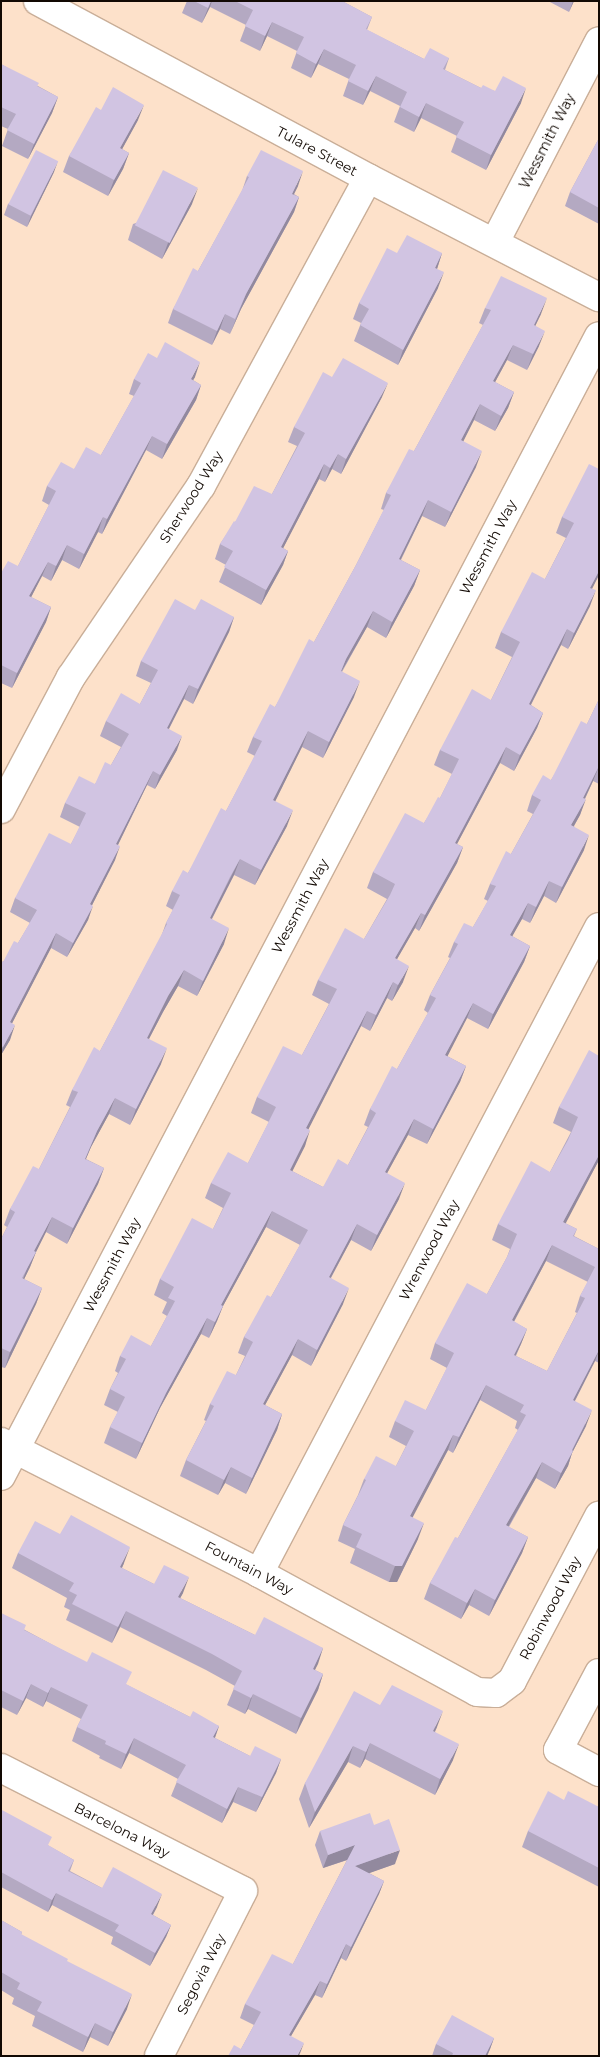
<!DOCTYPE html>
<html>
<head>
<meta charset="utf-8">
<style>
	body { margin:0 }
	#map { position:relative; width:600px; height:2057px; overflow:hidden; background:#fde1ca; font-family:Montserrat,sans-serif }
	div>[style] { position:absolute }
	.roads { filter:drop-shadow(1px 0 #c9ae98) drop-shadow(-1px 0 #c9ae98) drop-shadow(0 1px #c9ae98) drop-shadow(0 -1px #c9ae98) }
	.minor>* { height:28px; margin:-14px; padding:0 14px; transform-origin:14px; border-radius:14px; background:#fff }
	.wall>* { inset:0; background:#b4a9c2 }
	.shaded-wall>* { inset:0; background:#92899e }
	.building>* { inset:0; background:#d1c4e2; transform-origin:0 0 }
	span { translate:-50% -50%; white-space:nowrap; text-align:center; line-height:1.15; -webkit-text-stroke:4.5px #fff; paint-order:stroke }
	.street-label { font-size:14px; color:#120903 }
	.frame { position:absolute; inset:0; border:2px solid #120903; pointer-events:none }
</style>
</head>
<body>
<div id="map">
	<div class="roads">
		<div class="minor">
			<i style="left:38px;top:1px;width:374px;rotate:28.2deg"></i>
			<i style="left:368px;top:178px;width:260px;rotate:27.3deg"></i>
			<i style="left:495px;top:242px;width:226px;rotate:-62.6deg"></i>
			<i style="left:1px;top:809px;width:149px;rotate:-62.1deg"></i>
			<i style="left:71px;top:677px;width:231px;rotate:-55.8deg"></i>
			<i style="left:201px;top:486px;width:350px;rotate:-61.5deg"></i>
			<i style="left:1px;top:1442px;width:289px;rotate:26.9deg"></i>
			<i style="left:259px;top:1573px;width:248px;rotate:28.6deg"></i>
			<i style="left:477px;top:1692px;width:19px;rotate:3deg"></i>
			<i style="left:496px;top:1693px;width:20px;rotate:-37deg"></i>
			<i style="left:512px;top:1681px;width:187px;rotate:-62.2deg"></i>
			<i style="left:1px;top:1476px;width:1287px;rotate:-62.32deg"></i>
			<i style="left:259px;top:1573px;width:730px;rotate:-62.24deg"></i>
			<i style="left:599px;top:1673px;width:87px;rotate:118deg"></i>
			<i style="left:558px;top:1750px;width:47px;rotate:28.2deg"></i>
			<i style="left:1px;top:1768px;width:271px;rotate:26.9deg"></i>
			<i style="left:243px;top:1891px;width:185px;rotate:117deg"></i>
		</div>
	</div>
	<div class="wall">
		<i style="clip-path:polygon(187px 1px,342px 1px,372px 17px,367px 30px,424px 59px,449px 58px,445px 70px,481px 88px,495px 91px,521px 103px,486px 170px,451px 152px,457px 136px,421px 118px,414px 132px,394px 122px,400px 106px,370px 91px,363px 105px,343px 96px,349px 79px,318px 64px,311px 78px,291px 68px,297px 51px,267px 36px,260px 51px,240px 41px,246px 25px,210px 7px,202px 23px,182px 13px)"></i>
		<i style="clip-path:polygon(548px 1px,574px 1px,569px 12px)"></i>
		<i style="clip-path:polygon(1px 64px,38px 86px,58px 97px,52px 113px,28px 159px,2px 146px,8px 129px,1px 126px)"></i>
		<i style="clip-path:polygon(101px 110px,138px 120px,122px 149px,129px 153px,123px 169px,108px 196px,63px 172px,69px 156px)"></i>
		<i style="clip-path:polygon(599px 138px,599px 224px,565px 206px,570px 192px)"></i>
		<i style="clip-path:polygon(54px 172px,27px 227px,4px 215px,8px 204px)"></i>
		<i style="clip-path:polygon(247px 176px,298px 186px,294px 194px,299px 197px,294px 212px,241px 309px,230px 334px,220px 329px,212px 345px,168px 323px,173px 309px,198px 271px,242px 191px)"></i>
		<i style="clip-path:polygon(192px 204px,162px 259px,128px 240px,133px 224px)"></i>
		<i style="clip-path:polygon(397px 253px,442px 253px,437px 269px,438px 288px,398px 365px,354px 341px,361px 323px,353px 319px,359px 303px)"></i>
		<i style="clip-path:polygon(485px 308px,541px 314px,535px 326px,539px 346px,527px 370px,507px 360px,495px 382px,514px 392px,508px 408px,495px 431px,474px 420px,463px 441px,476px 467px,445px 527px,422px 516px,401px 560px,420px 570px,414px 586px,386px 638px,367px 627px,342px 672px,354px 697px,323px 758px,302px 747px,275px 801px,287px 826px,255px 885px,234px 875px,212px 919px,224px 944px,197px 996px,178px 986px,163px 1012px,149px 1039px,161px 1064px,130px 1125px,109px 1114px,91px 1147px,86px 1159px,104px 1168px,98px 1184px,67px 1244px,46px 1232px,36px 1252px,30px 1267px,24px 1279px,42px 1288px,36px 1304px,5px 1368px,1px 1367px,1px 1239px,7px 1227px,4px 1225px,10px 1209px,39px 1169px,70px 1107px,66px 1105px,72px 1090px,100px 1051px,161px 937px,166px 923px,173px 910px,166px 906px,172px 891px,188px 873px,226px 811px,255px 756px,247px 752px,253px 737px,275px 707px,314px 642px,356px 565px,384px 510px,381px 509px,386px 493px,414px 451px,483px 325px,479px 323px)"></i>
		<i style="clip-path:polygon(195px 377px,193px 380px,201px 385px,196px 400px,162px 459px,146px 450px,102px 534px,98px 532px,79px 569px,62px 560px,51px 581px,42px 576px,31px 597px,51px 607px,46px 622px,12px 688px,1px 683px,1px 573px,18px 566px,49px 505px,42px 501px,47px 486px,74px 469px,101px 455px,134px 396px,129px 394px,134px 379px)"></i>
		<i style="clip-path:polygon(332px 377px,382px 397px,341px 474px,332px 469px,325px 482px,319px 479px,283px 548px,288px 551px,283px 565px,261px 605px,219px 582px,226px 565px,215px 559px,220px 544px,235px 522px,272px 494px,297px 446px,288px 442px,294px 427px)"></i>
		<i style="clip-path:polygon(599px 469px,599px 575px,592px 588px,590px 606px,568px 649px,561px 645px,531px 705px,543px 713px,537px 728px,514px 771px,500px 763px,457px 844px,463px 847px,457px 863px,419px 931px,415px 928px,397px 959px,403px 982px,392px 1001px,387px 998px,370px 1031px,361px 1026px,308px 1129px,305px 1146px,292px 1171px,323px 1187px,348px 1165px,368px 1127px,364px 1125px,370px 1109px,397px 1069px,428px 1013px,424px 1010px,430px 995px,450px 958px,448px 957px,454px 942px,473px 927px,488px 901px,484px 899px,490px 884px,511px 854px,533px 814px,527px 811px,532px 795px,551px 780px,587px 724px,599px 699px,599px 784px,593px 781px,585px 799px,580px 815px,574px 826px,584px 850px,556px 903px,544px 896px,530px 923px,522px 919px,512px 936px,530px 946px,524px 962px,488px 1029px,467px 1018px,447px 1056px,466px 1066px,460px 1082px,427px 1144px,408px 1135px,387px 1173px,399px 1199px,371px 1251px,351px 1240px,331px 1278px,343px 1304px,311px 1366px,292px 1355px,265px 1405px,282px 1414px,277px 1430px,246px 1494px,225px 1483px,218px 1495px,180px 1476px,186px 1460px,206px 1421px,204px 1420px,210px 1404px,236px 1375px,245px 1356px,238px 1353px,244px 1337px,271px 1297px,300px 1245px,266px 1227px,223px 1306px,217px 1321px,209px 1338px,201px 1334px,160px 1408px,136px 1459px,104px 1443px,110px 1427px,118px 1412px,104px 1405px,110px 1389px,118px 1373px,115px 1371px,120px 1356px,151px 1346px,167px 1316px,162px 1313px,167px 1302px,154px 1295px,160px 1279px,213px 1229px,223px 1208px,205px 1198px,211px 1183px,248px 1163px,269px 1122px,251px 1113px,257px 1097px,302px 1055px,329px 1004px,312px 995px,318px 980px,364px 939px,387px 899px,367px 888px,373px 872px,424px 823px,440px 798px,452px 774px,434px 765px,440px 750px,491px 700px,512px 657px,495px 648px,501px 632px,545px 579px,566px 538px,556px 533px,562px 517px)"></i>
		<i style="clip-path:polygon(195px 610px,234px 617px,229px 632px,193px 704px,184px 699px,169px 729px,177px 750px,155px 789px,147px 785px,118px 845px,115px 860px,92px 905px,88px 920px,67px 957px,51px 948px,12px 1023px,10px 1040px,1px 1055px,1px 961px,3px 962px,18px 943px,30px 923px,10px 912px,15px 898px,71px 844px,80px 827px,60px 817px,65px 803px,95px 784px,111px 765px,121px 747px,100px 736px,106px 721px,140px 704px,151px 683px,136px 676px,141px 661px)"></i>
		<i style="clip-path:polygon(evenodd,599px 1056px,599px 1160px,565px 1223px,577px 1229px,574px 1236px,599px 1249px,599px 1363px,595px 1361px,575px 1401px,586px 1426px,572px 1453px,568px 1466px,555px 1489px,536px 1478px,509px 1527px,528px 1537px,522px 1553px,489px 1616px,469px 1605px,461px 1619px,424px 1599px,430px 1583px,458px 1538px,518px 1430px,515px 1428px,517px 1421px,480px 1400px,453px 1453px,448px 1450px,412px 1517px,418px 1539px,397px 1582px,389px 1582px,350px 1563px,355px 1549px,338px 1541px,343px 1525px,358px 1495px,364px 1479px,396px 1466px,406px 1446px,389px 1437px,395px 1421px,426px 1410px,447px 1368px,430px 1359px,435px 1343px,487px 1294px,507px 1257px,510px 1249px,492px 1240px,498px 1224px,550px 1172px,571px 1132px,553px 1123px,559px 1107px,599px 1056px,546px 1261px,588px 1282px,580px 1296px,575px 1312px,577px 1313px,547px 1371px,516px 1356px,521px 1344px,527px 1329px,514px 1322px,546px 1261px)"></i>
		<i style="clip-path:polygon(60px 1534px,124px 1563px,122px 1568px,154px 1584px,183px 1593px,180px 1598px,255px 1635px,323px 1648px,315px 1670px,323px 1674px,318px 1690px,296px 1734px,248px 1709px,245px 1714px,227px 1705px,235px 1686px,206px 1670px,120px 1627px,112px 1643px,66px 1620px,70px 1610px,64px 1607px,67px 1598px,12px 1568px,18px 1553px)"></i>
		<i style="clip-path:polygon(1px 1613px,25px 1630px,127px 1685px,190px 1717px,219px 1726px,215px 1738px,250px 1756px,281px 1759px,276px 1773px,256px 1812px,233px 1802px,222px 1823px,171px 1796px,178px 1779px,129px 1753px,121px 1769px,99px 1758px,100px 1756px,72px 1741px,77px 1727px,81px 1719px,46px 1701px,43px 1707px,26px 1698px,17px 1715px,1px 1707px)"></i>
		<i style="clip-path:polygon(380px 1705px,437px 1727px,435px 1732px,453px 1760px,435px 1795px,365px 1759px,360px 1768px,348px 1762px,309px 1828px,299px 1799px,305px 1783px)"></i>
		<i style="clip-path:polygon(564px 1800px,599px 1807px,599px 1887px,522px 1847px,528px 1831px)"></i>
		<i style="clip-path:polygon(1px 1811px,49px 1846px,74px 1860px,70px 1871px,102px 1888px,157px 1907px,153px 1915px,171px 1925px,166px 1937px,150px 1966px,111px 1944px,113px 1937px,52px 1905px,48px 1912px,1px 1887px)"></i>
		<i style="clip-path:polygon(374px 1825px,395px 1864px,369px 1873px,384px 1881px,379px 1894px,346px 1961px,341px 1958px,322px 1998px,315px 1995px,291px 2036px,241px 2049px,254px 2025px,240px 2018px,245px 2004px,293px 1964px,347px 1860px,323px 1868px,315px 1845px,320px 1831px)"></i>
		<i style="clip-path:polygon(1px 1920px,22px 1932px,21px 1935px,67px 1962px,127px 2009px,108px 2046px,90px 2037px,83px 2052px,32px 2026px,35px 2016px,12px 2004px,14px 1998px,1px 1990px)"></i>
		<i style="clip-path:polygon(494px 2038px,490px 2049px,487px 2056px,432px 2056px,436px 2044px)"></i>
	</div>
	<div class="shaded-wall">
		<i style="clip-path:polygon(211px 1px,212px 1px,210px 7px,202px 23px)"></i>
		<i style="clip-path:polygon(573px 1px,574px 1px,569px 12px)"></i>
		<i style="clip-path:polygon(272px 22px,267px 36px,260px 51px,265px 36px)"></i>
		<i style="clip-path:polygon(324px 49px,318px 64px,311px 78px,316px 64px)"></i>
		<i style="clip-path:polygon(376px 76px,370px 91px,363px 105px,368px 91px)"></i>
		<i style="clip-path:polygon(526px 88px,521px 103px,486px 170px,491px 155px)"></i>
		<i style="clip-path:polygon(58px 97px,52px 113px,28px 159px,34px 144px)"></i>
		<i style="clip-path:polygon(426px 103px,421px 118px,414px 132px,419px 117px)"></i>
		<i style="clip-path:polygon(144px 105px,138px 120px,114px 164px,120px 148px)"></i>
		<i style="clip-path:polygon(129px 153px,123px 169px,108px 196px,114px 180px)"></i>
		<i style="clip-path:polygon(58px 161px,54px 172px,27px 227px,31px 216px)"></i>
		<i style="clip-path:polygon(303px 171px,298px 186px,287px 208px,292px 194px)"></i>
		<i style="clip-path:polygon(198px 188px,192px 204px,162px 259px,168px 243px)"></i>
		<i style="clip-path:polygon(299px 197px,294px 212px,241px 309px,230px 334px,246px 294px)"></i>
		<i style="clip-path:polygon(442px 253px,437px 269px,435px 268px)"></i>
		<i style="clip-path:polygon(444px 272px,438px 288px,398px 365px,403px 350px)"></i>
		<i style="clip-path:polygon(547px 298px,541px 314px,528px 341px,534px 325px)"></i>
		<i style="clip-path:polygon(225px 314px,220px 329px,212px 345px,217px 331px)"></i>
		<i style="clip-path:polygon(545px 331px,539px 346px,527px 370px,533px 354px)"></i>
		<i style="clip-path:polygon(513px 345px,507px 360px,487px 397px,493px 381px)"></i>
		<i style="clip-path:polygon(200px 362px,195px 377px,185px 394px,191px 379px)"></i>
		<i style="clip-path:polygon(388px 383px,382px 397px,341px 474px,346px 459px)"></i>
		<i style="clip-path:polygon(201px 385px,196px 400px,162px 459px,167px 444px)"></i>
		<i style="clip-path:polygon(514px 392px,508px 408px,495px 431px,501px 416px)"></i>
		<i style="clip-path:polygon(480px 404px,474px 420px,456px 456px,461px 440px)"></i>
		<i style="clip-path:polygon(152px 436px,146px 450px,102px 534px,107px 519px)"></i>
		<i style="clip-path:polygon(482px 451px,476px 467px,445px 527px,451px 512px)"></i>
		<i style="clip-path:polygon(338px 454px,332px 469px,325px 482px,330px 468px)"></i>
		<i style="clip-path:polygon(324px 464px,319px 479px,276px 562px,281px 547px)"></i>
		<i style="clip-path:polygon(428px 500px,422px 516px,393px 575px,399px 559px)"></i>
		<i style="clip-path:polygon(103px 517px,98px 532px,79px 569px,84px 554px)"></i>
		<i style="clip-path:polygon(67px 545px,62px 560px,51px 581px,56px 566px)"></i>
		<i style="clip-path:polygon(288px 551px,283px 565px,261px 605px,266px 590px)"></i>
		<i style="clip-path:polygon(48px 562px,42px 576px,24px 611px,29px 596px)"></i>
		<i style="clip-path:polygon(420px 570px,414px 586px,386px 638px,392px 622px)"></i>
		<i style="clip-path:polygon(599px 571px,599px 575px,585px 603px,590px 588px)"></i>
		<i style="clip-path:polygon(596px 590px,590px 606px,568px 649px,574px 633px)"></i>
		<i style="clip-path:polygon(51px 607px,46px 622px,12px 688px,17px 673px)"></i>
		<i style="clip-path:polygon(373px 611px,367px 627px,340px 674px,346px 659px)"></i>
		<i style="clip-path:polygon(234px 617px,229px 632px,193px 704px,198px 689px)"></i>
		<i style="clip-path:polygon(567px 629px,561px 645px,523px 720px,529px 704px)"></i>
		<i style="clip-path:polygon(360px 681px,354px 697px,323px 758px,329px 742px)"></i>
		<i style="clip-path:polygon(189px 685px,184px 699px,162px 742px,167px 728px)"></i>
		<i style="clip-path:polygon(543px 713px,537px 728px,514px 771px,520px 755px)"></i>
		<i style="clip-path:polygon(308px 731px,302px 747px,268px 816px,273px 800px)"></i>
		<i style="clip-path:polygon(182px 736px,177px 750px,155px 789px,160px 775px)"></i>
		<i style="clip-path:polygon(506px 747px,500px 763px,449px 859px,455px 843px)"></i>
		<i style="clip-path:polygon(599px 766px,593px 781px,578px 813px,583px 798px)"></i>
		<i style="clip-path:polygon(153px 771px,147px 785px,111px 859px,116px 844px)"></i>
		<i style="clip-path:polygon(586px 799px,580px 815px,566px 840px,571px 825px)"></i>
		<i style="clip-path:polygon(293px 810px,287px 826px,255px 885px,261px 870px)"></i>
		<i style="clip-path:polygon(589px 835px,584px 850px,556px 903px,562px 887px)"></i>
		<i style="clip-path:polygon(120px 846px,115px 860px,85px 919px,90px 904px)"></i>
		<i style="clip-path:polygon(463px 847px,457px 863px,419px 931px,425px 915px)"></i>
		<i style="clip-path:polygon(240px 859px,234px 875px,204px 934px,210px 918px)"></i>
		<i style="clip-path:polygon(549px 881px,544px 896px,530px 923px,536px 907px)"></i>
		<i style="clip-path:polygon(528px 903px,522px 919px,504px 951px,510px 935px)"></i>
		<i style="clip-path:polygon(93px 906px,88px 920px,67px 957px,73px 943px)"></i>
		<i style="clip-path:polygon(421px 913px,415px 928px,389px 973px,395px 958px)"></i>
		<i style="clip-path:polygon(229px 928px,224px 944px,197px 996px,203px 981px)"></i>
		<i style="clip-path:polygon(56px 933px,51px 948px,5px 1037px,10px 1022px)"></i>
		<i style="clip-path:polygon(530px 946px,524px 962px,488px 1029px,493px 1014px)"></i>
		<i style="clip-path:polygon(409px 966px,403px 982px,392px 1001px,398px 985px)"></i>
		<i style="clip-path:polygon(184px 970px,178px 986px,163px 1012px,141px 1054px,147px 1038px,168px 996px)"></i>
		<i style="clip-path:polygon(393px 982px,387px 998px,370px 1031px,376px 1015px)"></i>
		<i style="clip-path:polygon(473px 1003px,467px 1018px,440px 1071px,445px 1055px)"></i>
		<i style="clip-path:polygon(367px 1011px,361px 1026px,301px 1144px,306px 1128px)"></i>
		<i style="clip-path:polygon(15px 1025px,10px 1040px,1px 1055px,1px 1052px,3px 1047px)"></i>
		<i style="clip-path:polygon(167px 1048px,161px 1064px,130px 1125px,136px 1109px)"></i>
		<i style="clip-path:polygon(466px 1066px,460px 1082px,427px 1144px,433px 1129px)"></i>
		<i style="clip-path:polygon(115px 1098px,109px 1114px,91px 1147px,79px 1175px,85px 1159px,97px 1131px)"></i>
		<i style="clip-path:polygon(414px 1119px,408px 1135px,379px 1188px,385px 1172px)"></i>
		<i style="clip-path:polygon(310px 1130px,305px 1146px,285px 1186px,290px 1170px)"></i>
		<i style="clip-path:polygon(599px 1155px,599px 1160px,558px 1238px,563px 1222px)"></i>
		<i style="clip-path:polygon(104px 1168px,98px 1184px,67px 1244px,73px 1228px)"></i>
		<i style="clip-path:polygon(405px 1183px,399px 1199px,371px 1251px,377px 1235px)"></i>
		<i style="clip-path:polygon(272px 1211px,266px 1227px,223px 1306px,217px 1321px,209px 1338px,221px 1305px)"></i>
		<i style="clip-path:polygon(52px 1217px,46px 1232px,36px 1252px,30px 1267px,17px 1294px,34px 1251px)"></i>
		<i style="clip-path:polygon(357px 1224px,351px 1240px,323px 1292px,329px 1277px)"></i>
		<i style="clip-path:polygon(552px 1245px,546px 1261px,506px 1336px,512px 1320px)"></i>
		<i style="clip-path:polygon(42px 1288px,36px 1304px,5px 1368px,10px 1352px)"></i>
		<i style="clip-path:polygon(349px 1288px,343px 1304px,311px 1366px,317px 1350px)"></i>
		<i style="clip-path:polygon(207px 1318px,201px 1334px,160px 1408px,136px 1459px,142px 1443px,166px 1393px)"></i>
		<i style="clip-path:polygon(527px 1329px,521px 1344px,508px 1371px,514px 1355px)"></i>
		<i style="clip-path:polygon(298px 1339px,292px 1355px,257px 1420px,263px 1404px)"></i>
		<i style="clip-path:polygon(599px 1350px,595px 1361px,567px 1416px,573px 1400px)"></i>
		<i style="clip-path:polygon(486px 1385px,480px 1400px,453px 1453px,459px 1437px)"></i>
		<i style="clip-path:polygon(592px 1410px,586px 1426px,572px 1453px,568px 1466px,555px 1489px,561px 1473px)"></i>
		<i style="clip-path:polygon(282px 1414px,277px 1430px,246px 1494px,252px 1478px)"></i>
		<i style="clip-path:polygon(453px 1435px,448px 1450px,405px 1532px,410px 1516px)"></i>
		<i style="clip-path:polygon(542px 1462px,536px 1478px,500px 1541px,506px 1525px)"></i>
		<i style="clip-path:polygon(231px 1467px,225px 1483px,218px 1495px,224px 1480px)"></i>
		<i style="clip-path:polygon(424px 1523px,418px 1539px,397px 1582px,389px 1582px,395px 1566px)"></i>
		<i style="clip-path:polygon(528px 1537px,522px 1553px,489px 1616px,495px 1600px)"></i>
		<i style="clip-path:polygon(130px 1547px,124px 1563px,115px 1583px,120px 1567px)"></i>
		<i style="clip-path:polygon(189px 1577px,183px 1593px,172px 1613px,178px 1597px)"></i>
		<i style="clip-path:polygon(475px 1589px,469px 1605px,461px 1619px,467px 1603px)"></i>
		<i style="clip-path:polygon(126px 1611px,120px 1627px,112px 1643px,118px 1627px)"></i>
		<i style="clip-path:polygon(323px 1648px,318px 1664px,307px 1685px,313px 1669px)"></i>
		<i style="clip-path:polygon(323px 1674px,318px 1690px,296px 1734px,301px 1718px)"></i>
		<i style="clip-path:polygon(31px 1684px,26px 1698px,17px 1715px,23px 1701px)"></i>
		<i style="clip-path:polygon(51px 1687px,46px 1701px,43px 1707px,48px 1693px)"></i>
		<i style="clip-path:polygon(253px 1694px,248px 1709px,245px 1714px,251px 1698px)"></i>
		<i style="clip-path:polygon(443px 1711px,437px 1727px,427px 1747px,433px 1731px)"></i>
		<i style="clip-path:polygon(219px 1726px,214px 1740px,213px 1737px)"></i>
		<i style="clip-path:polygon(134px 1738px,129px 1753px,121px 1769px,126px 1754px)"></i>
		<i style="clip-path:polygon(370px 1743px,365px 1759px,360px 1768px,366px 1752px)"></i>
		<i style="clip-path:polygon(459px 1744px,453px 1760px,435px 1795px,440px 1779px)"></i>
		<i style="clip-path:polygon(353px 1746px,348px 1762px,309px 1828px,315px 1812px)"></i>
		<i style="clip-path:polygon(281px 1759px,276px 1773px,256px 1812px,262px 1797px)"></i>
		<i style="clip-path:polygon(238px 1787px,233px 1802px,222px 1823px,227px 1809px)"></i>
		<i style="clip-path:polygon(355px 1845px,350px 1859px,323px 1868px,328px 1855px)"></i>
		<i style="clip-path:polygon(400px 1850px,395px 1864px,350px 1880px,355px 1866px)"></i>
		<i style="clip-path:polygon(384px 1881px,379px 1894px,346px 1961px,351px 1947px)"></i>
		<i style="clip-path:polygon(56px 1893px,52px 1905px,48px 1912px,52px 1900px)"></i>
		<i style="clip-path:polygon(162px 1894px,157px 1907px,146px 1927px,151px 1914px)"></i>
		<i style="clip-path:polygon(171px 1925px,166px 1937px,150px 1966px,155px 1953px)"></i>
		<i style="clip-path:polygon(346px 1944px,341px 1958px,322px 1998px,327px 1984px)"></i>
		<i style="clip-path:polygon(320px 1981px,315px 1995px,284px 2048px,289px 2035px)"></i>
		<i style="clip-path:polygon(132px 1994px,127px 2009px,108px 2046px,113px 2032px)"></i>
		<i style="clip-path:polygon(95px 2023px,90px 2037px,83px 2052px,88px 2037px)"></i>
		<i style="clip-path:polygon(494px 2038px,490px 2049px,487px 2056px,485px 2056px)"></i>
		<i style="clip-path:polygon(304px 2043px,299px 2056px,297px 2056px)"></i>
	</div>
	<div class="building">
		<i style="clip-path:polygon(194px 1px,211px 1px,208px 8px)"></i>
		<i style="clip-path:polygon(235px 1px,342px 1px,372px 17px,366px 29px,424px 59px,430px 48px,449px 58px,443px 69px,481px 88px,483px 85px,495px 91px,503px 76px,526px 88px,491px 155px,456px 137px,464px 122px,426px 103px,419px 117px,400px 107px,407px 92px,376px 76px,368px 91px,348px 81px,356px 65px,324px 49px,316px 64px,296px 53px,304px 37px,272px 22px,265px 36px,245px 26px,253px 10px)"></i>
		<i style="clip-path:polygon(1px 64px,39px 83px,37px 86px,58px 97px,34px 144px,7px 130px,16px 114px,1px 107px)"></i>
		<i style="clip-path:polygon(113px 87px,144px 105px,120px 148px,129px 153px,114px 180px,69px 156px,96px 107px,101px 110px)"></i>
		<i style="clip-path:polygon(599px 138px,599px 208px,570px 192px)"></i>
		<i style="left:36px;top:150px;width:25px;height:61px;rotate:27deg"></i>
		<i style="clip-path:polygon(261px 150px,303px 171px,292px 194px,299px 197px,246px 294px,235px 319px,225px 314px,217px 331px,173px 309px,193px 268px,198px 271px,249px 177px,247px 176px)"></i>
		<i style="left:163px;top:170px;width:39px;height:62px;rotate:27deg"></i>
		<i style="clip-path:polygon(407px 235px,442px 253px,435px 268px,444px 272px,403px 350px,360px 325px,369px 309px,359px 303px,387px 248px,397px 253px)"></i>
		<i style="clip-path:polygon(501px 276px,547px 298px,534px 325px,545px 331px,533px 354px,513px 345px,493px 381px,514px 392px,501px 416px,480px 404px,461px 440px,482px 451px,451px 512px,428px 500px,399px 559px,420px 570px,392px 622px,373px 611px,346px 659px,341px 671px,360px 681px,329px 742px,308px 731px,273px 800px,293px 810px,261px 870px,240px 859px,230px 877px,210px 918px,229px 928px,203px 981px,184px 970px,168px 996px,147px 1038px,167px 1048px,136px 1109px,115px 1098px,97px 1131px,85px 1159px,104px 1168px,73px 1228px,52px 1217px,34px 1251px,36px 1252px,22px 1278px,42px 1288px,10px 1352px,1px 1348px,1px 1239px,15px 1212px,10px 1209px,33px 1166px,39px 1169px,78px 1092px,72px 1090px,94px 1047px,100px 1051px,167px 924px,166px 923px,180px 895px,172px 891px,183px 870px,188px 873px,221px 808px,226px 811px,262px 741px,253px 737px,270px 704px,275px 707px,309px 639px,314px 642px,356px 565px,391px 495px,386px 493px,409px 449px,414px 451px,491px 310px,485px 308px)"></i>
		<i style="clip-path:polygon(165px 342px,200px 362px,191px 379px,201px 385px,167px 444px,152px 436px,107px 519px,103px 517px,84px 554px,67px 545px,56px 566px,48px 562px,29px 596px,51px 607px,17px 673px,1px 665px,1px 573px,8px 561px,18px 566px,56px 491px,47px 486px,61px 462px,74px 469px,86px 447px,101px 455px,141px 383px,134px 379px,148px 353px,157px 358px)"></i>
		<i style="clip-path:polygon(343px 358px,388px 383px,346px 459px,338px 454px,330px 468px,324px 464px,281px 547px,288px 551px,266px 590px,224px 567px,233px 551px,220px 544px,234px 521px,235px 522px,254px 486px,272px 494px,305px 433px,294px 427px,323px 372px,332px 377px)"></i>
		<i style="clip-path:polygon(589px 464px,599px 469px,599px 571px,590px 588px,596px 590px,574px 633px,567px 629px,529px 704px,543px 713px,520px 755px,506px 747px,455px 843px,463px 847px,425px 915px,421px 913px,395px 958px,409px 966px,398px 985px,393px 982px,376px 1015px,367px 1011px,306px 1128px,310px 1130px,290px 1170px,323px 1187px,338px 1159px,348px 1165px,376px 1113px,370px 1109px,392px 1066px,397px 1069px,436px 998px,430px 995px,458px 944px,454px 942px,464px 923px,473px 927px,496px 886px,490px 884px,506px 851px,511px 854px,541px 800px,532px 795px,543px 775px,551px 780px,581px 721px,587px 724px,599px 699px,599px 766px,583px 798px,586px 799px,571px 825px,589px 835px,562px 887px,549px 881px,536px 907px,528px 903px,510px 935px,530px 946px,493px 1014px,473px 1003px,445px 1055px,466px 1066px,433px 1129px,414px 1119px,385px 1172px,405px 1183px,377px 1235px,357px 1224px,329px 1277px,349px 1288px,317px 1350px,298px 1339px,263px 1404px,282px 1414px,252px 1478px,231px 1467px,224px 1480px,186px 1460px,214px 1406px,210px 1404px,227px 1371px,236px 1375px,253px 1342px,244px 1337px,267px 1295px,271px 1297px,308px 1230px,272px 1211px,221px 1305px,223px 1306px,215px 1322px,207px 1318px,166px 1393px,142px 1443px,110px 1427px,125px 1397px,110px 1389px,126px 1359px,120px 1356px,131px 1335px,151px 1346px,175px 1301px,168px 1298px,174px 1287px,160px 1279px,192px 1218px,213px 1229px,231px 1193px,211px 1183px,228px 1152px,248px 1163px,276px 1107px,257px 1097px,283px 1046px,302px 1055px,324px 1014px,337px 989px,318px 980px,345px 928px,364px 939px,390px 895px,395px 884px,373px 872px,405px 813px,424px 823px,438px 797px,440px 798px,459px 759px,440px 750px,472px 689px,491px 700px,520px 642px,501px 632px,532px 572px,545px 579px,574px 523px,562px 517px)"></i>
		<i style="clip-path:polygon(175px 599px,195px 610px,201px 599px,234px 617px,198px 689px,189px 685px,167px 728px,182px 736px,160px 775px,153px 771px,116px 844px,120px 846px,90px 904px,93px 906px,73px 943px,56px 933px,10px 1022px,15px 1025px,3px 1047px,1px 1046px,1px 961px,3px 962px,14px 941px,18px 943px,37px 910px,15px 898px,49px 833px,71px 844px,86px 813px,65px 803px,79px 776px,95px 784px,105px 762px,111px 765px,129px 734px,106px 721px,121px 693px,140px 704px,158px 670px,141px 661px)"></i>
		<i style="clip-path:polygon(evenodd,589px 1050px,599px 1056px,599px 1155px,563px 1222px,577px 1229px,573px 1236px,599px 1249px,599px 1350px,573px 1400px,592px 1410px,572px 1450px,573px 1451px,561px 1473px,542px 1462px,506px 1525px,528px 1537px,495px 1600px,475px 1589px,467px 1603px,430px 1583px,455px 1537px,458px 1538px,526px 1415px,520px 1412px,524px 1405px,486px 1385px,459px 1437px,453px 1435px,410px 1516px,424px 1523px,402px 1566px,395px 1566px,356px 1547px,362px 1534px,343px 1525px,366px 1480px,364px 1479px,376px 1456px,396px 1466px,414px 1431px,395px 1421px,405px 1400px,426px 1410px,454px 1353px,435px 1343px,454px 1307px,467px 1283px,487px 1294px,507px 1257px,517px 1234px,498px 1224px,531px 1161px,550px 1172px,568px 1140px,578px 1117px,559px 1107px,589px 1050px,552px 1245px,595px 1267px,580px 1296px,585px 1298px,547px 1371px,514px 1355px,527px 1329px,512px 1320px,552px 1245px)"></i>
		<i style="clip-path:polygon(71px 1515px,130px 1547px,120px 1567px,154px 1584px,164px 1565px,189px 1577px,178px 1597px,255px 1635px,264px 1617px,323px 1648px,313px 1669px,323px 1674px,301px 1718px,253px 1694px,251px 1698px,233px 1689px,242px 1671px,212px 1654px,126px 1611px,118px 1627px,72px 1604px,77px 1595px,69px 1591px,74px 1583px,18px 1553px,35px 1521px,60px 1534px)"></i>
		<i style="clip-path:polygon(1px 1613px,26px 1625px,24px 1630px,87px 1662px,92px 1652px,132px 1672px,126px 1684px,190px 1717px,193px 1711px,219px 1726px,213px 1737px,250px 1756px,255px 1746px,281px 1759px,262px 1797px,238px 1787px,227px 1809px,176px 1782px,186px 1765px,134px 1738px,126px 1754px,105px 1744px,106px 1741px,77px 1727px,88px 1705px,51px 1687px,48px 1693px,31px 1684px,23px 1701px,1px 1690px)"></i>
		<i style="clip-path:polygon(392px 1685px,443px 1711px,433px 1731px,459px 1744px,440px 1779px,370px 1743px,366px 1752px,353px 1746px,315px 1812px,305px 1783px,354px 1691px,380px 1705px)"></i>
		<i style="clip-path:polygon(548px 1791px,564px 1800px,568px 1791px,599px 1807px,599px 1868px,528px 1831px)"></i>
		<i style="clip-path:polygon(2px 1810px,52px 1837px,48px 1845px,74px 1860px,68px 1871px,102px 1888px,113px 1867px,135px 1879px,162px 1894px,151px 1914px,171px 1925px,155px 1953px,115px 1931px,119px 1925px,56px 1893px,52px 1900px,1px 1872px)"></i>
		<i style="clip-path:polygon(370px 1813px,374px 1825px,389px 1819px,400px 1850px,355px 1866px,384px 1881px,351px 1947px,346px 1944px,327px 1984px,320px 1981px,289px 2035px,304px 2043px,297px 2056px,228px 2056px,234px 2045px,241px 2049px,261px 2012px,245px 2004px,272px 1954px,293px 1964px,355px 1845px,328px 1855px,320px 1831px)"></i>
		<i style="clip-path:polygon(1px 1920px,22px 1932px,21px 1934px,68px 1959px,67px 1961px,132px 1994px,113px 2032px,95px 2023px,88px 2037px,37px 2011px,42px 2002px,17px 1989px,20px 1983px,1px 1972px)"></i>
		<i style="clip-path:polygon(452px 2015px,494px 2038px,485px 2056px,452px 2056px,453px 2053px,436px 2044px)"></i>
	</div>
	<div class="street-label">
		<span style="left:547px;top:141px;rotate:-63deg">Wessmith Way</span>
		<span style="left:317px;top:151px;rotate:28deg">Tulare Street</span>
		<span style="left:191px;top:497px;rotate:-58deg">Sherwood Way</span>
		<span style="left:488px;top:547px;rotate:-62deg">Wessmith Way</span>
		<span style="left:300px;top:906px;rotate:-62deg">Wessmith Way</span>
		<span style="left:429px;top:1250px;rotate:-62deg">Wrenwood Way</span>
		<span style="left:112px;top:1265px;rotate:-62deg">Wessmith Way</span>
		<span style="left:249px;top:1568px;rotate:28deg">Fountain Way</span>
		<span style="left:550px;top:1608px;rotate:-62deg">Robinwood Way</span>
		<span style="left:122px;top:1830px;rotate:27deg">Barcelona Way</span>
		<span style="left:201px;top:1974px;rotate:-63deg">Segovia Way</span>
	</div>
	<div class="frame"></div>
</div>
</body>
</html>
